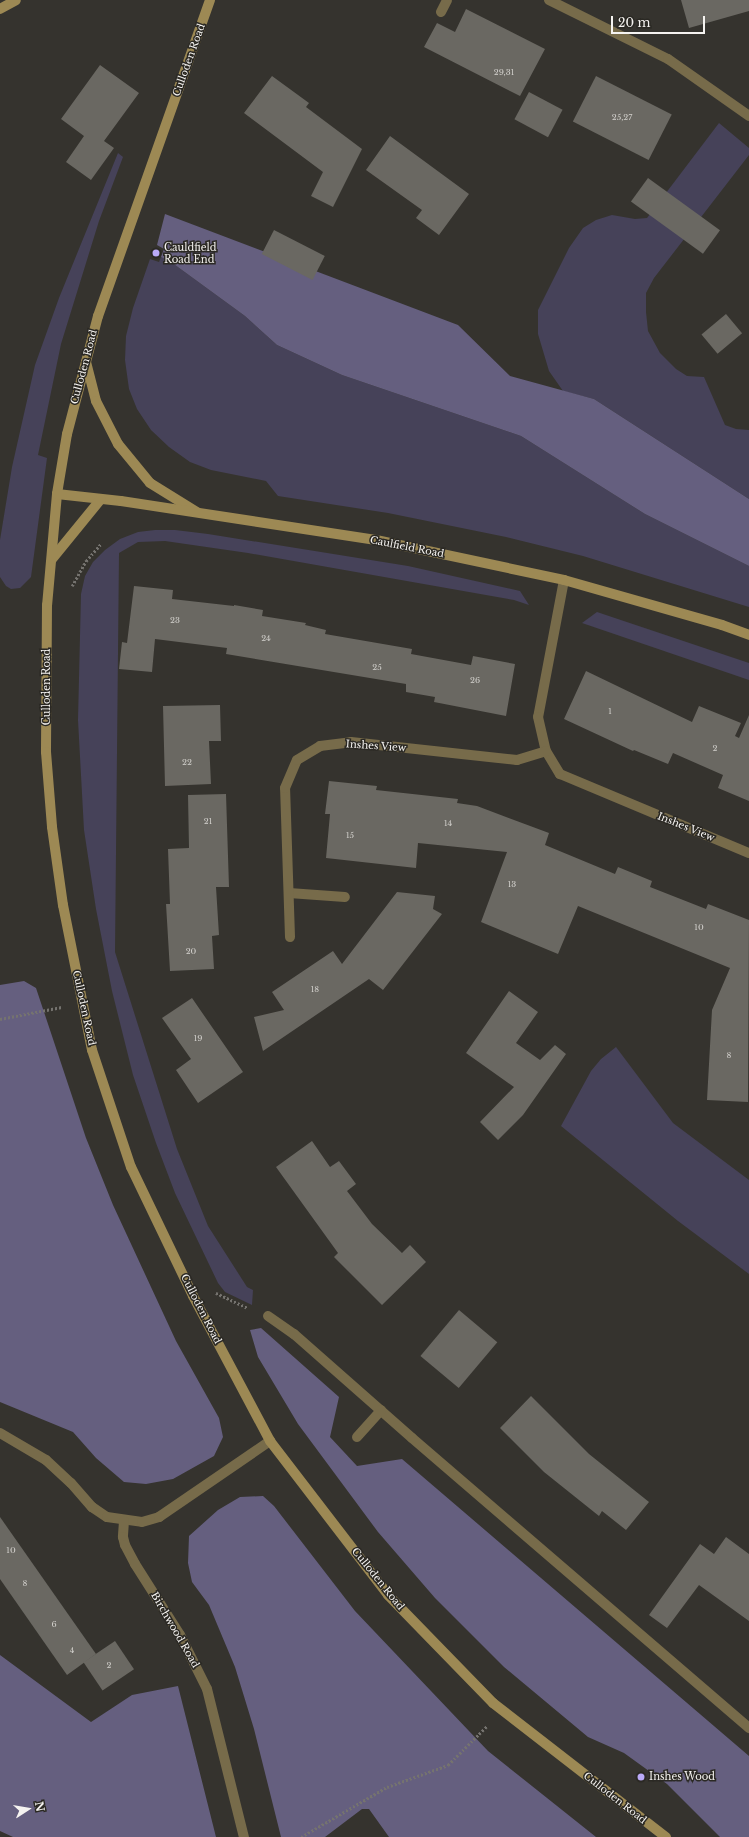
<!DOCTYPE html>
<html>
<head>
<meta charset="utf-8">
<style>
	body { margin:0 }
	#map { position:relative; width:749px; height:1837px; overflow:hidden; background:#35332e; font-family:"Libre Baskerville",serif }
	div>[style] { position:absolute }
	.green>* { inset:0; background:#464259 }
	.forest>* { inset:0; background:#655f7f }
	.building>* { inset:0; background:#6a6862; transform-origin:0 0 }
	.path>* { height:2.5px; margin-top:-1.25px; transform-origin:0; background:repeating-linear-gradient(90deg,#75736f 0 2px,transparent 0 4px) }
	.street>* { height:10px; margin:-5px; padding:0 5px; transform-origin:5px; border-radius:5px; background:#776b4a }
	.secondary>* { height:10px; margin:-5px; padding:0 5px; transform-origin:5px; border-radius:5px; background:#9d8954 }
	.dots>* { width:11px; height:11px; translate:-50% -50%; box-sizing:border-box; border:2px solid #2b2924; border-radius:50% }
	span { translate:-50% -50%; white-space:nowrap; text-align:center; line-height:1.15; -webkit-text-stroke:3px #2b2924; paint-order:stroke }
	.number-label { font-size:8px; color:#d2d0cc }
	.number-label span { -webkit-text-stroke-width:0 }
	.street-label { font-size:10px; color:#f5f3f0 }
	.poi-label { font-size:10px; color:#f5f3f0 }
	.left { translate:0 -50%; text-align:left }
	.north { position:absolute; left:8px; top:1789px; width:40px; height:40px; -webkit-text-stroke:3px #2b2924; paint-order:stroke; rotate:78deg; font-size:11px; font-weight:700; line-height:16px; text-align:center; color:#f5f3f0 }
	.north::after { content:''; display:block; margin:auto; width:14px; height:18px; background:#f5f3f0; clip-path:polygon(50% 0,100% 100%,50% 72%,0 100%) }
	.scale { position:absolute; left:611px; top:16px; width:94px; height:18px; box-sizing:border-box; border:2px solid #f5f3f0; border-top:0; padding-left:5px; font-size:12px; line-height:14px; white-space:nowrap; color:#f5f3f0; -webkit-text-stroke:3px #2b2924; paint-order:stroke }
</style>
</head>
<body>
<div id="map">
	<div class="green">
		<i style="clip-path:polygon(719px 123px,749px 148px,749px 155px,654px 278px,646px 293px,646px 312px,648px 331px,660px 353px,676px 369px,687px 376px,704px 377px,725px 425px,736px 429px,749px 430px,749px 499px,594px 399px,563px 391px,549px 371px,538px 334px,538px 310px,569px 248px,583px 228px,596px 220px,612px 215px,635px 219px,647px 218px)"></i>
		<i style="clip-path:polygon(118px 153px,123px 157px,99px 221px,61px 344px,38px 455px,47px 458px,31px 577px,20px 588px,11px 589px,6px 586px,0 577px,0 540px,12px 467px,35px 365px,59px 298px)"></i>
		<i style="clip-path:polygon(161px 257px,171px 262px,245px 316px,277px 345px,342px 375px,521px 436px,645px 514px,749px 566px,749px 607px,583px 556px,506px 537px,388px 513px,278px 496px,266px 481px,211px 470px,190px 462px,169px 447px,151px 430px,137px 409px,129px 389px,125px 360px,126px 336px,133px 308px,150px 259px,159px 262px)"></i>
		<i style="clip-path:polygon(155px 530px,175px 530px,208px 534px,408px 566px,520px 591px,529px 605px,514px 600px,248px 553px,165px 541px,138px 542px,119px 553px,115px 952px,177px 1149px,208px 1226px,247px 1287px,253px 1290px,252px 1305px,225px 1292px,218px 1283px,175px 1193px,156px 1143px,133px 1075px,112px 991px,96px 909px,84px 830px,78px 720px,81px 594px,85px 576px,93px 562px,105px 550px,120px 539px,138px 532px)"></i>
		<i style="clip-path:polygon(597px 612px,749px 663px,749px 680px,582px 623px)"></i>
		<i style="clip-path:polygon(616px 1047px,673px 1123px,749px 1180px,749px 1274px,678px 1221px,561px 1126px,591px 1071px,601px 1059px)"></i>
	</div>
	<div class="forest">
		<i style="clip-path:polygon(165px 214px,458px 325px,510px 376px,594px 399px,749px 499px,749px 566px,645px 514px,521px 436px,342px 375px,277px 345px,245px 316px,171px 262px,161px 257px,164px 249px,157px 245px)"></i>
		<i style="clip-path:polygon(24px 981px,36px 988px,86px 1138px,113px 1205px,176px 1341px,219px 1418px,223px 1437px,214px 1456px,173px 1479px,146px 1484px,124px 1482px,96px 1458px,73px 1432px,0 1402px,0 985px)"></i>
		<i style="clip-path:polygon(261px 1328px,339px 1397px,330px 1437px,357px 1466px,402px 1459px,749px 1756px,749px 1837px,720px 1837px,667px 1784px,624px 1753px,588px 1737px,504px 1667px,435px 1598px,378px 1532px,298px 1424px,258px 1357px,250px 1330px)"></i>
		<i style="clip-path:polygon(263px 1496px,274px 1506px,355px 1611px,488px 1751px,596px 1837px,389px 1837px,369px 1809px,362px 1809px,325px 1837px,281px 1837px,254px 1729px,235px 1667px,209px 1605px,192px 1582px,188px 1563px,189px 1536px,218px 1510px,240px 1497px)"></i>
		<i style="clip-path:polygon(0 1655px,91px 1722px,132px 1695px,178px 1686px,216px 1837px,13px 1837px,0 1831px)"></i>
	</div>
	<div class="building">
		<i style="clip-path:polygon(681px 0,749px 0,749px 11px,689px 28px)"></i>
		<i style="clip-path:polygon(466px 9px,545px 49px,520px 96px,424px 47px,437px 23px,455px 32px)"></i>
		<i style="clip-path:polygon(100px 65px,139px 93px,104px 141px,114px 148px,91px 180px,66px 162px,84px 136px,61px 119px)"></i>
		<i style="clip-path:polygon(272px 76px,309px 103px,306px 107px,362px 149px,333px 207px,311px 196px,323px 172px,244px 113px)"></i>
		<i style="left:596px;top:76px;width:85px;height:51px;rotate:27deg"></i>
		<i style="left:529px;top:92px;width:38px;height:31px;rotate:28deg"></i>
		<i style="clip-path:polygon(390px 136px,469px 194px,439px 235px,416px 218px,422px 210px,366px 170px)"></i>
		<i style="left:648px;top:178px;width:89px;height:29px;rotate:36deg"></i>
		<i style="left:274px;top:230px;width:57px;height:27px;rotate:27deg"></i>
		<i style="left:726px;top:314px;width:25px;height:32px;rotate:50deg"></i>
		<i style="clip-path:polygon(134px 586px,173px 590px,172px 599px,234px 606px,234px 605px,263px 610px,262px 616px,306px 623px,305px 625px,326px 630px,325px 634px,412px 649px,411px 654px,471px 665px,473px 656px,515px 664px,506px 716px,434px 702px,435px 697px,406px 692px,406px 684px,226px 654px,227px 648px,155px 639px,152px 672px,119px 669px,122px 642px,127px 643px)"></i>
		<i style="clip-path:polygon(586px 671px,692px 722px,699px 706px,741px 723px,735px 736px,739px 738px,749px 715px,749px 801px,718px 788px,723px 775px,673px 753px,668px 764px,634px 750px,633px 751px,564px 719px)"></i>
		<i style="clip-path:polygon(220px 705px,221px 741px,209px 741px,211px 784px,165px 786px,163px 706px)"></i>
		<i style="clip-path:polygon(329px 781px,377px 786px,376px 790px,458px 799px,457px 803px,477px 806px,549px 833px,545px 845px,615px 874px,618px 867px,652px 881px,650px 887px,706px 909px,708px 904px,749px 920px,748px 1102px,707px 1100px,712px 1010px,730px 968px,578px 906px,558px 954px,481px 922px,507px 852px,418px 843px,416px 868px,326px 858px,330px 814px,325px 814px)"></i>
		<i style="clip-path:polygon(226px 794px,229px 887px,216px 887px,219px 935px,212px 936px,214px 969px,170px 971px,166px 904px,170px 904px,168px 849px,189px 848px,188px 795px)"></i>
		<i style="clip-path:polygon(397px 892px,435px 896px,433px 909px,442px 914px,383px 990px,369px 979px,263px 1051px,254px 1017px,284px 1010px,272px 992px,333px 951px,342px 964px)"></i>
		<i style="clip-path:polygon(509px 991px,538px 1012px,516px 1043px,540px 1060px,555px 1045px,566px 1054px,523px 1115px,498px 1140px,480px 1122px,514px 1087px,466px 1053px)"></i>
		<i style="clip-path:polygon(192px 998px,243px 1072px,198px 1103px,176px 1070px,191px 1059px,162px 1018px)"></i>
		<i style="clip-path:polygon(312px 1141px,330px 1167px,339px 1161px,356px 1184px,347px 1191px,372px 1224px,402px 1253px,410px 1245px,426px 1262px,382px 1305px,334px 1257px,338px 1253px,276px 1167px)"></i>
		<i style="left:459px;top:1310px;width:50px;height:60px;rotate:40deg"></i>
		<i style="clip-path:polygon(531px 1396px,589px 1454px,649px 1502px,626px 1530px,602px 1511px,599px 1516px,544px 1472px,500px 1428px)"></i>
		<i style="clip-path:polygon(0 1517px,96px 1654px,67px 1675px,0 1579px)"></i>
		<i style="clip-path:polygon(726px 1537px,749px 1554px,749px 1621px,699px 1585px,667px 1628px,649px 1615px,700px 1544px,714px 1554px)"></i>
		<i style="left:115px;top:1641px;width:34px;height:38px;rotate:56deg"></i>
	</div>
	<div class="path">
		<i style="left:72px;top:586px;width:29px;rotate:-61deg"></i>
		<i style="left:86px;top:561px;width:23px;rotate:-49deg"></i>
		<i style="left:0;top:1019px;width:63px;rotate:-11deg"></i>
		<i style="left:216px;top:1293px;width:35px;rotate:25deg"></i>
		<i style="left:301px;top:1837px;width:99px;rotate:-30.2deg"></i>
		<i style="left:387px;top:1787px;width:65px;rotate:-19.8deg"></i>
		<i style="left:448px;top:1765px;width:55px;rotate:-45deg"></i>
	</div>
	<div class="street">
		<i style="left:549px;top:0;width:133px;rotate:26.4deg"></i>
		<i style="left:668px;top:59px;width:99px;rotate:35.1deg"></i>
		<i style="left:441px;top:12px;width:13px;rotate:-63deg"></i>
		<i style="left:564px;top:580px;width:139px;rotate:100.7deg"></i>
		<i style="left:538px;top:717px;width:35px;rotate:77deg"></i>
		<i style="left:546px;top:751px;width:27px;rotate:59deg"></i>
		<i style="left:560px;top:774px;width:205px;rotate:22.7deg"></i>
		<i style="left:289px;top:893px;width:56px;rotate:4.1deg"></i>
		<i style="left:290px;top:937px;width:149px;rotate:-91.9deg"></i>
		<i style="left:285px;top:788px;width:30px;rotate:-67deg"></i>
		<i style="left:297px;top:760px;width:27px;rotate:-31deg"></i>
		<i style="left:320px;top:746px;width:31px;rotate:-7deg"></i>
		<i style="left:351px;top:742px;width:167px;rotate:6.2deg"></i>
		<i style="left:517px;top:760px;width:30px;rotate:-17deg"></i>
		<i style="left:268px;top:1316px;width:32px;rotate:35deg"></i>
		<i style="left:294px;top:1334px;width:157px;rotate:41.4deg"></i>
		<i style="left:412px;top:1438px;width:445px;rotate:40.7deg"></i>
		<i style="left:0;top:1433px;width:53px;rotate:30.4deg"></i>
		<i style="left:46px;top:1460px;width:34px;rotate:43deg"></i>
		<i style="left:71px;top:1483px;width:32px;rotate:49deg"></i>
		<i style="left:92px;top:1507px;width:18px;rotate:34deg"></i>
		<i style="left:107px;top:1517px;width:35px;rotate:8deg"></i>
		<i style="left:142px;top:1522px;width:18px;rotate:-16deg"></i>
		<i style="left:159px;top:1517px;width:135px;rotate:-34.4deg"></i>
		<i style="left:357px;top:1437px;width:36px;rotate:-48deg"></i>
		<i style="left:124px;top:1521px;width:16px;rotate:94deg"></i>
		<i style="left:123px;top:1537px;width:8px;rotate:76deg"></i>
		<i style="left:125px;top:1545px;width:21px;rotate:62deg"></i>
		<i style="left:135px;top:1564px;width:84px;rotate:57.6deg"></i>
		<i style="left:180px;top:1635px;width:60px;rotate:63.4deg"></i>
		<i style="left:207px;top:1689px;width:153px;rotate:76deg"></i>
	</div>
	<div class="secondary">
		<i style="left:210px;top:0;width:335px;rotate:109.5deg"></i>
		<i style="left:98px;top:316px;width:122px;rotate:104.7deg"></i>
		<i style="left:67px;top:434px;width:61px;rotate:99.5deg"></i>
		<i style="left:57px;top:494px;width:111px;rotate:95.1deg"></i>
		<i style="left:47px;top:605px;width:147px;rotate:90.4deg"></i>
		<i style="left:46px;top:752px;width:75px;rotate:85.4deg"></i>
		<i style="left:52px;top:827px;width:79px;rotate:82deg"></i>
		<i style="left:63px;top:905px;width:148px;rotate:78.7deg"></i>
		<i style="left:92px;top:1050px;width:123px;rotate:71.6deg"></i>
		<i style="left:131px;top:1167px;width:143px;rotate:64.3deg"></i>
		<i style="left:193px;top:1296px;width:164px;rotate:62deg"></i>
		<i style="left:270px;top:1441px;width:194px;rotate:52.5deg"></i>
		<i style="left:388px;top:1595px;width:151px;rotate:45.8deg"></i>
		<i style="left:493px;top:1703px;width:219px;rotate:37.8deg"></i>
		<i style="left:0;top:9px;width:18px;rotate:-29deg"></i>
		<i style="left:86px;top:362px;width:40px;rotate:75.6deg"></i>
		<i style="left:96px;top:401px;width:48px;rotate:62.9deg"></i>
		<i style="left:118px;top:444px;width:50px;rotate:50.6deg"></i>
		<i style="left:150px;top:483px;width:55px;rotate:31.7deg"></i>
		<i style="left:57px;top:494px;width:64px;rotate:6.2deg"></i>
		<i style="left:121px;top:501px;width:258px;rotate:8.7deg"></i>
		<i style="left:376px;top:540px;width:192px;rotate:12deg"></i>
		<i style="left:564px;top:580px;width:164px;rotate:15.9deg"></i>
		<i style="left:722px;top:625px;width:29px;rotate:20deg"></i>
		<i style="left:52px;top:559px;width:77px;rotate:-50.8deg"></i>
	</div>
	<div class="dots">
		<i style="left:156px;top:253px;background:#baaaf7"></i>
		<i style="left:641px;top:1777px;background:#baaaf7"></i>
	</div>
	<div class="number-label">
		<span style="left:504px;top:73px">29,31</span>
		<span style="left:622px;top:118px">25,27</span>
		<span style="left:175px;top:621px">23</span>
		<span style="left:266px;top:639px">24</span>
		<span style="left:377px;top:668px">25</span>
		<span style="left:475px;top:681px">26</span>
		<span style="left:610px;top:712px">1</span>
		<span style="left:715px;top:749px">2</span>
		<span style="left:187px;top:763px">22</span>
		<span style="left:208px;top:822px">21</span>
		<span style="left:448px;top:824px">14</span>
		<span style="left:350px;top:836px">15</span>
		<span style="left:512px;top:885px">13</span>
		<span style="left:699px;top:928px">10</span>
		<span style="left:191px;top:952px">20</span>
		<span style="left:315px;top:990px">18</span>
		<span style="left:198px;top:1039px">19</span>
		<span style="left:729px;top:1056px">8</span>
		<span style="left:11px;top:1551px">10</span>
		<span style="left:25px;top:1584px">8</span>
		<span style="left:54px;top:1625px">6</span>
		<span style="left:72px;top:1651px">4</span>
		<span style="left:109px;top:1666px">2</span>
	</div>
	<div class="street-label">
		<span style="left:189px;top:60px;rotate:-70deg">Culloden Road</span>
		<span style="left:84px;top:367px;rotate:-75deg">Culloden Road</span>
		<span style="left:407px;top:547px;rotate:11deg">Caulfield Road</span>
		<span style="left:47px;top:687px;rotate:-90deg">Culloden Road</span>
		<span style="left:376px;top:746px;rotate:4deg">Inshes View</span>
		<span style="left:686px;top:827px;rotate:22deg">Inshes View</span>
		<span style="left:84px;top:1008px;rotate:78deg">Culloden Road</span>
		<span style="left:201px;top:1309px;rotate:63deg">Culloden Road</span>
		<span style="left:378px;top:1579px;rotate:51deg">Culloden Road</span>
		<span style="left:175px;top:1630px;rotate:60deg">Birchwood Road</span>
		<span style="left:615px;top:1798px;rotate:38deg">Culloden Road</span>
	</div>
	<div class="poi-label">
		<span class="left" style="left:164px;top:253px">Cauldfield<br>Road End</span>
		<span class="left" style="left:649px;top:1777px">Inshes Wood</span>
	</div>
	<div class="north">N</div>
	<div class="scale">20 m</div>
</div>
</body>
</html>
